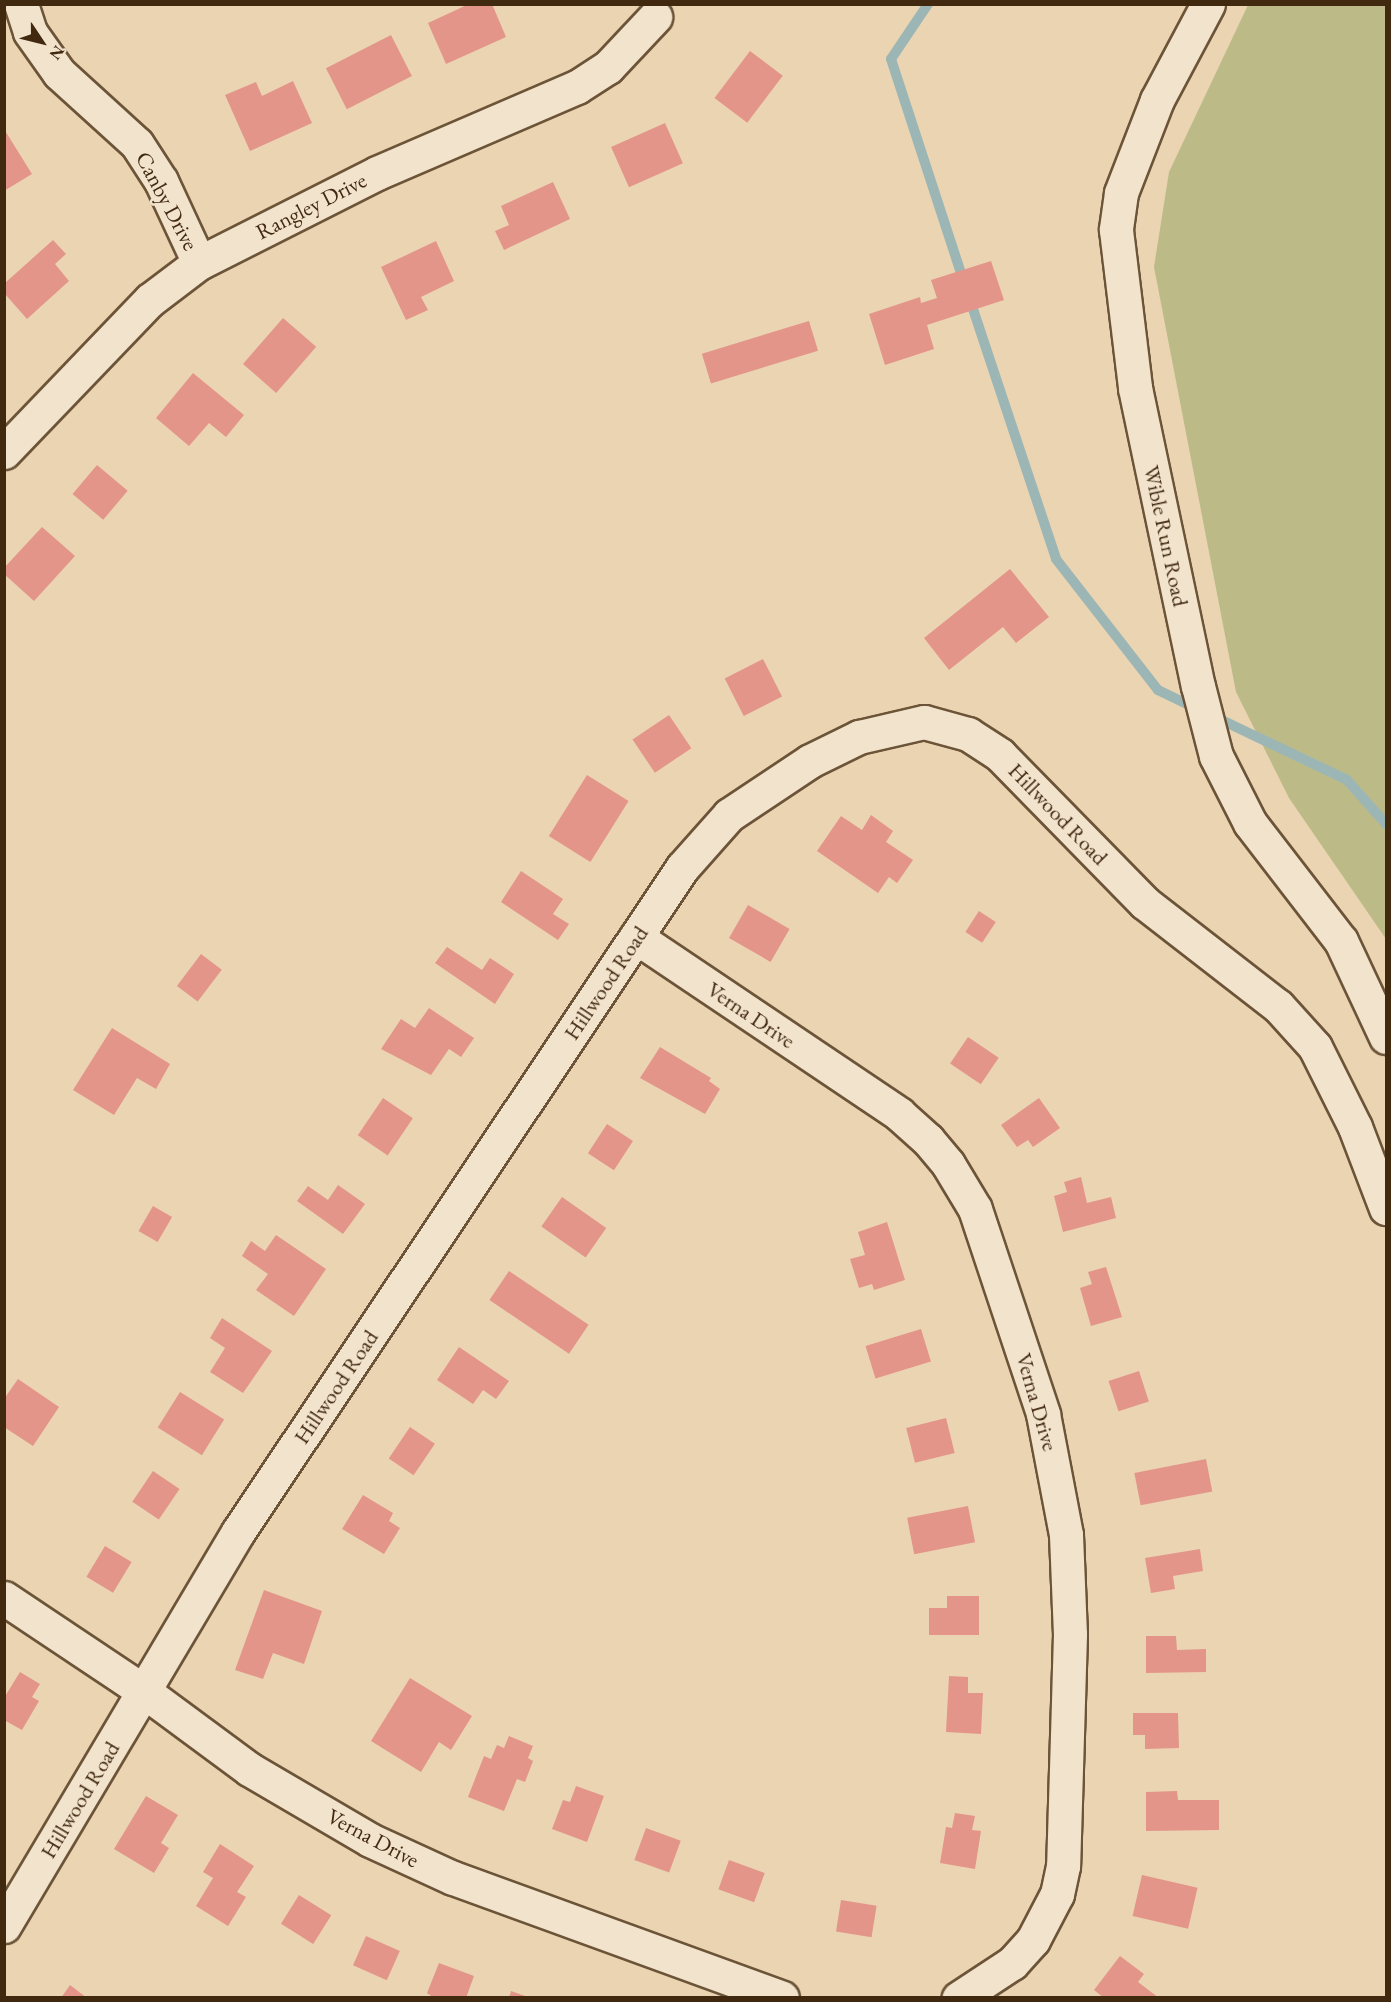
<!DOCTYPE html>
<html>
<head>
<meta charset="utf-8">
<style>
	body { margin:0 }
	#map { position:relative; width:1391px; height:2002px; overflow:hidden; background:#ebd4b2; font-family:"EB Garamond",serif }
	div>[style] { position:absolute }
	.green>* { inset:0; background:#bcbb88 }
	.stream>* { height:10px; margin:-5px; padding:0 5px; transform-origin:5px; border-radius:5px; background:#9cb6b6 }
	.building>* { inset:0; background:#e3958a; transform-origin:0 0 }
	.roads { filter:drop-shadow(2px 0 #6c5438) drop-shadow(-2px 0 #6c5438) drop-shadow(0 2px #6c5438) drop-shadow(0 -2px #6c5438) }
	.minor>* { height:33px; margin:-16.5px; padding:0 16.5px; transform-origin:16.5px; border-radius:16.5px; background:#f2e3cd }
	.tertiary>* { height:33px; margin:-16.5px; padding:0 16.5px; transform-origin:16.5px; border-radius:16.5px; background:#f2e3cd }
	span { translate:-50% -50%; white-space:nowrap; text-align:center; line-height:1.15; -webkit-text-stroke:5px #f2e3cd; paint-order:stroke }
	.street-label { font-size:22px; color:#412910 }
	.frame { position:absolute; inset:0; border:6px solid #412910; pointer-events:none }
	.north { position:absolute; left:12px; top:12px; width:60px; height:60px; -webkit-text-stroke:4px #f2e3cd; paint-order:stroke; rotate:125deg; font-size:16px; font-weight:700; line-height:24px; text-align:center; color:#412910 }
	.north::after { content:''; display:block; margin:auto; width:21px; height:27px; background:#412910; clip-path:polygon(50% 0,100% 100%,50% 72%,0 100%) }
</style>
</head>
<body>
<div id="map">
	<div class="green">
		<i style="clip-path:polygon(1248px 5px,1386px 5px,1386px 939px,1289px 798px,1236px 692px,1154px 267px,1169px 172px)"></i>
	</div>
	<div class="stream">
		<i style="left:928px;top:4px;width:66px;rotate:123.9deg"></i>
		<i style="left:891px;top:59px;width:235px;rotate:71.9deg"></i>
		<i style="left:969px;top:297px;width:276px;rotate:71.6deg"></i>
		<i style="left:1056px;top:559px;width:166px;rotate:52.1deg"></i>
		<i style="left:1158px;top:690px;width:43px;rotate:26deg"></i>
		<i style="left:1211px;top:715px;width:151px;rotate:25.5deg"></i>
		<i style="left:1347px;top:780px;width:59px;rotate:48.4deg"></i>
	</div>
	<div class="building">
		<i style="clip-path:polygon(469px 4px,492px 4px,506px 37px,446px 64px,428px 23px)"></i>
		<i style="left:391px;top:35px;width:46px;height:73px;rotate:63deg"></i>
		<i style="left:750px;top:51px;width:41px;height:59px;rotate:37deg"></i>
		<i style="clip-path:polygon(293px 81px,312px 123px,250px 151px,225px 95px,256px 82px,262px 96px)"></i>
		<i style="left:665px;top:123px;width:44px;height:59px;rotate:66deg"></i>
		<i style="clip-path:polygon(4px 129px,32px 174px,4px 191px)"></i>
		<i style="clip-path:polygon(553px 182px,570px 219px,504px 250px,495px 231px,509px 225px,501px 206px)"></i>
		<i style="clip-path:polygon(53px 240px,66px 254px,55px 264px,69px 281px,27px 319px,5px 294px,5px 283px)"></i>
		<i style="clip-path:polygon(436px 241px,454px 281px,421px 297px,428px 310px,406px 320px,381px 267px)"></i>
		<i style="clip-path:polygon(991px 261px,1004px 300px,927px 325px,934px 349px,885px 365px,869px 314px,920px 297px,921px 303px,937px 298px,931px 280px)"></i>
		<i style="left:283px;top:318px;width:44px;height:61px;rotate:41deg"></i>
		<i style="left:809px;top:321px;width:31px;height:112px;rotate:73deg"></i>
		<i style="clip-path:polygon(193px 373px,244px 415px,226px 437px,209px 423px,189px 446px,156px 418px)"></i>
		<i style="left:97px;top:465px;width:40px;height:38px;rotate:40deg"></i>
		<i style="clip-path:polygon(42px 527px,75px 556px,34px 601px,4px 574px,4px 568px)"></i>
		<i style="clip-path:polygon(1010px 569px,1049px 617px,1016px 643px,1003px 627px,949px 670px,924px 638px)"></i>
		<i style="left:763px;top:659px;width:42px;height:43px;rotate:63deg"></i>
		<i style="left:669px;top:715px;width:40px;height:44px;rotate:56deg"></i>
		<i style="left:587px;top:775px;width:49px;height:72px;rotate:32deg"></i>
		<i style="clip-path:polygon(871px 815px,893px 831px,886px 842px,913px 860px,897px 883px,889px 877px,878px 893px,817px 851px,841px 816px,862px 830px)"></i>
		<i style="clip-path:polygon(521px 871px,563px 899px,553px 914px,569px 924px,558px 940px,501px 902px)"></i>
		<i style="left:748px;top:905px;width:48px;height:38px;rotate:30deg"></i>
		<i style="left:979px;top:911px;width:20px;height:25px;rotate:33deg"></i>
		<i style="clip-path:polygon(447px 947px,482px 970px,490px 958px,514px 974px,495px 1004px,435px 963px)"></i>
		<i style="left:201px;top:954px;width:26px;height:40px;rotate:37deg"></i>
		<i style="clip-path:polygon(429px 1008px,474px 1038px,461px 1057px,449px 1049px,431px 1075px,381px 1049px,401px 1019px,415px 1028px)"></i>
		<i style="clip-path:polygon(112px 1028px,170px 1064px,156px 1089px,137px 1078px,114px 1115px,73px 1090px)"></i>
		<i style="left:968px;top:1037px;width:37px;height:32px;rotate:34deg"></i>
		<i style="clip-path:polygon(660px 1047px,711px 1078px,709px 1081px,720px 1089px,705px 1114px,640px 1078px)"></i>
		<i style="left:383px;top:1098px;width:36px;height:45px;rotate:34deg"></i>
		<i style="clip-path:polygon(1039px 1098px,1060px 1128px,1033px 1147px,1028px 1140px,1017px 1147px,1001px 1125px)"></i>
		<i style="left:607px;top:1124px;width:31px;height:35px;rotate:33deg"></i>
		<i style="clip-path:polygon(1081px 1177px,1087px 1203px,1111px 1197px,1116px 1218px,1063px 1232px,1054px 1196px,1067px 1192px,1064px 1182px)"></i>
		<i style="clip-path:polygon(338px 1185px,365px 1204px,343px 1234px,297px 1201px,308px 1186px,328px 1200px)"></i>
		<i style="left:562px;top:1197px;width:54px;height:36px;rotate:35deg"></i>
		<i style="left:153px;top:1206px;width:22px;height:29px;rotate:30deg"></i>
		<i style="clip-path:polygon(887px 1222px,905px 1280px,874px 1290px,872px 1284px,859px 1288px,850px 1259px,865px 1255px,858px 1232px)"></i>
		<i style="clip-path:polygon(276px 1235px,326px 1269px,294px 1316px,256px 1290px,268px 1274px,242px 1256px,251px 1241px,265px 1251px)"></i>
		<i style="clip-path:polygon(1106px 1267px,1122px 1317px,1091px 1326px,1080px 1288px,1092px 1284px,1088px 1272px)"></i>
		<i style="left:509px;top:1271px;width:96px;height:35px;rotate:34deg"></i>
		<i style="clip-path:polygon(222px 1318px,272px 1351px,243px 1393px,210px 1372px,225px 1348px,210px 1338px)"></i>
		<i style="left:921px;top:1329px;width:34px;height:58px;rotate:73deg"></i>
		<i style="clip-path:polygon(459px 1347px,509px 1381px,496px 1399px,483px 1390px,473px 1404px,437px 1380px)"></i>
		<i style="left:1139px;top:1371px;width:32px;height:32px;rotate:72deg"></i>
		<i style="clip-path:polygon(18px 1379px,59px 1407px,33px 1446px,4px 1427px,4px 1399px)"></i>
		<i style="left:180px;top:1392px;width:52px;height:42px;rotate:32deg"></i>
		<i style="left:946px;top:1418px;width:36px;height:41px;rotate:76deg"></i>
		<i style="left:410px;top:1427px;width:30px;height:38px;rotate:34deg"></i>
		<i style="left:1206px;top:1459px;width:33px;height:73px;rotate:79deg"></i>
		<i style="left:153px;top:1471px;width:32px;height:37px;rotate:34deg"></i>
		<i style="clip-path:polygon(363px 1495px,393px 1513px,389px 1521px,400px 1528px,384px 1554px,342px 1529px)"></i>
		<i style="left:968px;top:1506px;width:37px;height:62px;rotate:79deg"></i>
		<i style="left:105px;top:1546px;width:31px;height:36px;rotate:31deg"></i>
		<i style="clip-path:polygon(1200px 1549px,1203px 1571px,1173px 1576px,1175px 1589px,1151px 1593px,1145px 1558px)"></i>
		<i style="clip-path:polygon(264px 1590px,322px 1611px,304px 1664px,273px 1653px,263px 1679px,235px 1670px)"></i>
		<i style="clip-path:polygon(947px 1596px,979px 1596px,979px 1635px,929px 1635px,929px 1608px,947px 1608px)"></i>
		<i style="clip-path:polygon(1146px 1636px,1176px 1636px,1177px 1650px,1206px 1649px,1206px 1672px,1146px 1673px)"></i>
		<i style="clip-path:polygon(20px 1672px,40px 1684px,32px 1697px,39px 1701px,22px 1730px,4px 1720px,4px 1698px)"></i>
		<i style="clip-path:polygon(949px 1676px,968px 1677px,968px 1693px,983px 1693px,981px 1734px,946px 1732px)"></i>
		<i style="clip-path:polygon(410px 1678px,472px 1716px,451px 1750px,439px 1742px,421px 1772px,371px 1741px)"></i>
		<i style="clip-path:polygon(1133px 1713px,1178px 1713px,1179px 1748px,1145px 1749px,1145px 1735px,1133px 1735px)"></i>
		<i style="clip-path:polygon(509px 1736px,533px 1746px,528px 1758px,533px 1761px,525px 1782px,517px 1779px,504px 1811px,468px 1797px,484px 1756px,491px 1759px,497px 1745px,504px 1748px)"></i>
		<i style="clip-path:polygon(576px 1786px,604px 1796px,587px 1842px,552px 1829px,563px 1800px,570px 1802px)"></i>
		<i style="clip-path:polygon(1177px 1791px,1178px 1800px,1219px 1800px,1219px 1830px,1146px 1831px,1146px 1792px)"></i>
		<i style="clip-path:polygon(146px 1796px,178px 1815px,161px 1843px,169px 1848px,154px 1873px,114px 1849px)"></i>
		<i style="clip-path:polygon(955px 1813px,975px 1816px,972px 1830px,981px 1831px,975px 1869px,940px 1863px,946px 1827px,952px 1828px)"></i>
		<i style="left:646px;top:1828px;width:37px;height:34px;rotate:20deg"></i>
		<i style="clip-path:polygon(220px 1844px,254px 1866px,237px 1892px,246px 1897px,228px 1926px,196px 1906px,213px 1878px,203px 1872px)"></i>
		<i style="left:729px;top:1860px;width:38px;height:31px;rotate:20deg"></i>
		<i style="left:1142px;top:1875px;width:57px;height:42px;rotate:13deg"></i>
		<i style="left:299px;top:1895px;width:38px;height:34px;rotate:32deg"></i>
		<i style="left:841px;top:1900px;width:36px;height:32px;rotate:9deg"></i>
		<i style="left:366px;top:1936px;width:37px;height:32px;rotate:24deg"></i>
		<i style="clip-path:polygon(1120px 1956px,1144px 1974px,1138px 1982px,1159px 1998px,1104px 1998px,1094px 1990px)"></i>
		<i style="clip-path:polygon(439px 1963px,474px 1976px,466px 1998px,434px 1998px,427px 1993px)"></i>
		<i style="clip-path:polygon(70px 1985px,87px 1998px,61px 1998px)"></i>
		<i style="clip-path:polygon(511px 1991px,528px 1997px,528px 1998px,509px 1998px)"></i>
	</div>
	<div class="roads">
		<div class="minor">
			<i style="left:21px;top:4px;width:29px;rotate:72deg"></i>
			<i style="left:30px;top:32px;width:50px;rotate:54.7deg"></i>
			<i style="left:59px;top:73px;width:105px;rotate:42.3deg"></i>
			<i style="left:137px;top:144px;width:44px;rotate:57deg"></i>
			<i style="left:161px;top:181px;width:90px;rotate:65.1deg"></i>
			<i style="left:4px;top:452px;width:211px;rotate:-46.2deg"></i>
			<i style="left:150px;top:300px;width:61px;rotate:-37.1deg"></i>
			<i style="left:199px;top:263px;width:199px;rotate:-26.8deg"></i>
			<i style="left:377px;top:173px;width:218px;rotate:-23.3deg"></i>
			<i style="left:577px;top:87px;width:37px;rotate:-33deg"></i>
			<i style="left:608px;top:67px;width:69px;rotate:-46.8deg"></i>
			<i style="left:636px;top:937px;width:317px;rotate:33.9deg"></i>
			<i style="left:899px;top:1114px;width:39px;rotate:42deg"></i>
			<i style="left:928px;top:1140px;width:31px;rotate:50deg"></i>
			<i style="left:948px;top:1164px;width:52px;rotate:59deg"></i>
			<i style="left:975px;top:1209px;width:216px;rotate:71.6deg"></i>
			<i style="left:1043px;top:1414px;width:123px;rotate:79.2deg"></i>
			<i style="left:1066px;top:1535px;width:99px;rotate:87.7deg"></i>
			<i style="left:1070px;top:1634px;width:232px;rotate:91.7deg"></i>
			<i style="left:1063px;top:1866px;width:29px;rotate:102deg"></i>
			<i style="left:1057px;top:1894px;width:52px;rotate:117.6deg"></i>
			<i style="left:1033px;top:1940px;width:31px;rotate:132deg"></i>
			<i style="left:1012px;top:1963px;width:64px;rotate:146.6deg"></i>
			<i style="left:4px;top:1598px;width:169px;rotate:33.7deg"></i>
			<i style="left:145px;top:1692px;width:129px;rotate:36.5deg"></i>
			<i style="left:249px;top:1769px;width:140px;rotate:30.4deg"></i>
			<i style="left:370px;top:1840px;width:91px;rotate:24.6deg"></i>
			<i style="left:453px;top:1878px;width:350px;rotate:20deg"></i>
			<i style="left:4px;top:1926px;width:458px;rotate:-59.3deg"></i>
			<i style="left:238px;top:1532px;width:799px;rotate:-56.23deg"></i>
			<i style="left:682px;top:868px;width:71px;rotate:-48.4deg"></i>
			<i style="left:729px;top:815px;width:97px;rotate:-33.7deg"></i>
			<i style="left:810px;top:761px;width:55px;rotate:-26.1deg"></i>
			<i style="left:859px;top:737px;width:67px;rotate:-13deg"></i>
			<i style="left:924px;top:722px;width:46px;rotate:15.3deg"></i>
			<i style="left:968px;top:734px;width:38px;rotate:33deg"></i>
			<i style="left:1000px;top:755px;width:207px;rotate:45.6deg"></i>
			<i style="left:1145px;top:903px;width:168px;rotate:37.8deg"></i>
			<i style="left:1278px;top:1006px;width:55px;rotate:47.9deg"></i>
			<i style="left:1315px;top:1047px;width:89px;rotate:63.4deg"></i>
			<i style="left:1355px;top:1127px;width:87px;rotate:69.1deg"></i>
		</div>
		<div class="tertiary">
			<i style="left:1208px;top:4px;width:109px;rotate:118deg"></i>
			<i style="left:1157px;top:100px;width:100px;rotate:111.2deg"></i>
			<i style="left:1121px;top:193px;width:37px;rotate:98deg"></i>
			<i style="left:1116px;top:230px;width:159px;rotate:83.1deg"></i>
			<i style="left:1135px;top:388px;width:305px;rotate:78.1deg"></i>
			<i style="left:1198px;top:686px;width:72px;rotate:75.6deg"></i>
			<i style="left:1216px;top:756px;width:75px;rotate:63.1deg"></i>
			<i style="left:1250px;top:823px;width:149px;rotate:52.4deg"></i>
			<i style="left:1341px;top:941px;width:106px;rotate:64.9deg"></i>
		</div>
	</div>
	<div class="street-label">
		<span style="left:167px;top:201px;rotate:62deg">Canby Drive</span>
		<span style="left:311px;top:206px;rotate:-27deg">Rangley Drive</span>
		<span style="left:1166px;top:536px;rotate:78deg">Wible Run Road</span>
		<span style="left:1058px;top:814px;rotate:46deg">Hillwood Road</span>
		<span style="left:606px;top:983px;rotate:-56deg">Hillwood Road</span>
		<span style="left:751px;top:1015px;rotate:34deg">Verna Drive</span>
		<span style="left:336px;top:1387px;rotate:-56deg">Hillwood Road</span>
		<span style="left:1037px;top:1402px;rotate:74deg">Verna Drive</span>
		<span style="left:80px;top:1800px;rotate:-59deg">Hillwood Road</span>
		<span style="left:373px;top:1838px;rotate:28deg">Verna Drive</span>
	</div>
	<div class="frame"></div>
	<div class="north">N</div>
</div>
</body>
</html>
